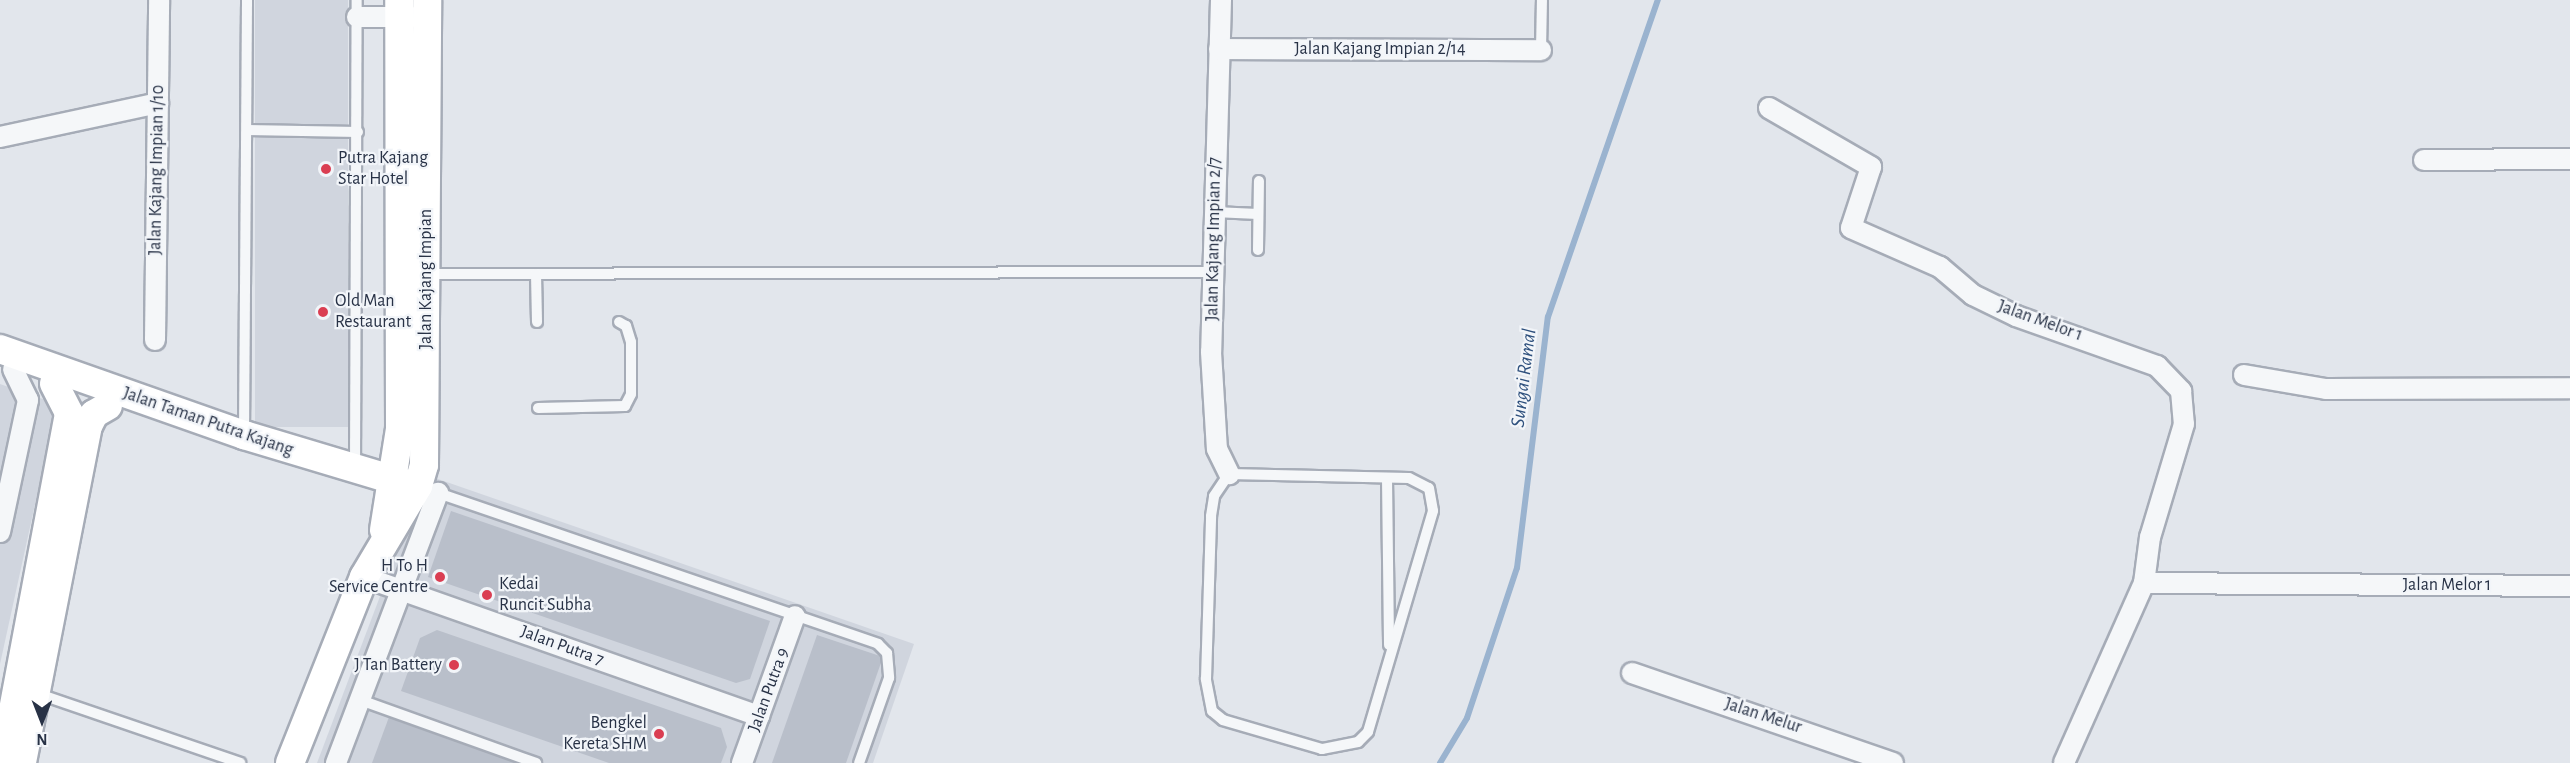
<!DOCTYPE html>
<html>
<head>
<meta charset="utf-8">
<style>
	body { margin:0 }
	#map { position:relative; width:2570px; height:763px; overflow:hidden; background:#e2e6ec; font-family:"Alegreya Sans",sans-serif }
	div>[style] { position:absolute }
	.built>* { inset:0; background:#d0d5de; transform-origin:0 0 }
	.stream>* { height:6px; margin:-3px; padding:0 3px; transform-origin:3px; border-radius:3px; background:#9ab3cf }
	.building>* { inset:0; background:#b9bfca }
	.roads { filter:drop-shadow(2px 0 #a6acb7) drop-shadow(-2px 0 #a6acb7) drop-shadow(0 2px #a6acb7) drop-shadow(0 -2px #a6acb7) }
	.lane>* { height:10px; margin:-5px; padding:0 5px; transform-origin:5px; border-radius:5px; background:#f5f7f9 }
	.street>* { height:20px; margin:-10px; padding:0 10px; transform-origin:10px; border-radius:10px; background:#f5f7f9 }
	.secondary>* { height:28px; margin:-14px; padding:0 14px; transform-origin:14px; border-radius:14px; background:#fff }
	.dots>* { width:16px; height:16px; translate:-50% -50%; box-sizing:border-box; border:3px solid #f2f5f9; border-radius:50% }
	span { translate:-50% -50%; white-space:nowrap; text-align:center; line-height:1.15; -webkit-text-stroke:4.5px #f2f5f9; paint-order:stroke }
	.street-label { font-size:18px; color:#283246 }
	.poi-label { font-size:18px; color:#283246 }
	.left { translate:0 -50%; text-align:left }
	.right { translate:-100% -50%; text-align:right }
	.water-label { font-size:20px; color:#2e507d; font-style:italic }
	.north { position:absolute; left:12px; top:691px; width:60px; height:60px; -webkit-text-stroke:4px #f2f5f9; paint-order:stroke; rotate:180deg; font-size:16px; font-weight:700; line-height:24px; text-align:center; color:#283246 }
	.north::after { content:''; display:block; margin:auto; width:21px; height:27px; background:#283246; clip-path:polygon(50% 0,100% 100%,50% 72%,0 100%) }
</style>
</head>
<body>
<div id="map">
	<div class="built">
		<i style="left:255px;top:0;width:93px;height:427px"></i>
		<i style="clip-path:polygon(0 384px,57px 404px,0 664px)"></i>
		<i style="clip-path:polygon(435px 478px,914px 644px,873px 763px,317px 763px,410px 517px)"></i>
	</div>
	<div class="stream">
		<i style="left:1440px;top:763px;width:52px;rotate:-59deg"></i>
		<i style="left:1467px;top:718px;width:158px;rotate:-71.6deg"></i>
		<i style="left:1517px;top:568px;width:253px;rotate:-83deg"></i>
		<i style="left:1548px;top:317px;width:336px;rotate:-70.9deg"></i>
	</div>
	<div class="building">
		<i style="clip-path:polygon(451px 511px,770px 621px,750px 679px,736px 683px,428px 577px)"></i>
		<i style="clip-path:polygon(437px 630px,721px 728px,727px 747px,721px 763px,609px 763px,401px 691px,420px 638px)"></i>
		<i style="clip-path:polygon(817px 635px,883px 657px,846px 763px,772px 763px)"></i>
		<i style="clip-path:polygon(389px 717px,519px 763px,372px 763px)"></i>
	</div>
	<div class="roads">
		<div class="lane">
			<i style="left:1541px;top:50px;width:50px;rotate:-88.9deg"></i>
			<i style="left:247px;top:130px;width:111px;rotate:1deg"></i>
			<i style="left:1214px;top:212px;width:44px;rotate:2.6deg"></i>
			<i style="left:1258px;top:250px;width:69px;rotate:-89.2deg"></i>
			<i style="left:427px;top:274px;width:786px;rotate:-0.15deg"></i>
			<i style="left:536px;top:274px;width:48px;rotate:88.8deg"></i>
			<i style="left:538px;top:408px;width:87px;rotate:-1.3deg"></i>
			<i style="left:625px;top:406px;width:13px;rotate:-63deg"></i>
			<i style="left:631px;top:394px;width:52px;rotate:-90deg"></i>
			<i style="left:631px;top:342px;width:17px;rotate:-107deg"></i>
			<i style="left:626px;top:326px;width:8px;rotate:-150deg"></i>
			<i style="left:244px;top:432px;width:432px;rotate:-89.6deg"></i>
			<i style="left:355px;top:466px;width:466px;rotate:-89.8deg"></i>
			<i style="left:1229px;top:474px;width:180px;rotate:1.3deg"></i>
			<i style="left:1409px;top:478px;width:22px;rotate:27deg"></i>
			<i style="left:1429px;top:488px;width:23px;rotate:80deg"></i>
			<i style="left:1433px;top:511px;width:230px;rotate:106.4deg"></i>
			<i style="left:1368px;top:732px;width:14px;rotate:135deg"></i>
			<i style="left:1358px;top:742px;width:37px;rotate:169deg"></i>
			<i style="left:1322px;top:749px;width:103px;rotate:-163.7deg"></i>
			<i style="left:1223px;top:720px;width:14px;rotate:-141deg"></i>
			<i style="left:1212px;top:711px;width:33px;rotate:-101deg"></i>
			<i style="left:1206px;top:679px;width:163px;rotate:-88.2deg"></i>
			<i style="left:1211px;top:516px;width:20px;rotate:-81deg"></i>
			<i style="left:1214px;top:496px;width:27px;rotate:-56deg"></i>
			<i style="left:1387px;top:478px;width:167px;rotate:89.3deg"></i>
			<i style="left:438px;top:493px;width:465px;rotate:18.9deg"></i>
			<i style="left:878px;top:644px;width:13px;rotate:45deg"></i>
			<i style="left:887px;top:653px;width:25px;rotate:85deg"></i>
			<i style="left:889px;top:678px;width:90px;rotate:109.4deg"></i>
			<i style="left:36px;top:693px;width:216px;rotate:18.9deg"></i>
			<i style="left:363px;top:701px;width:184px;rotate:19.7deg"></i>
		</div>
		<div class="street">
			<i style="left:1221px;top:0;width:352px;rotate:91.6deg"></i>
			<i style="left:1211px;top:352px;width:97px;rotate:86.5deg"></i>
			<i style="left:1217px;top:449px;width:28px;rotate:64deg"></i>
			<i style="left:357px;top:17px;width:55px"></i>
			<i style="left:1219px;top:49px;width:322px;rotate:0.2deg"></i>
			<i style="left:1769px;top:108px;width:118px;rotate:30deg"></i>
			<i style="left:1871px;top:167px;width:64px;rotate:108.2deg"></i>
			<i style="left:1851px;top:228px;width:97px;rotate:23.7deg"></i>
			<i style="left:1940px;top:267px;width:43px;rotate:40.3deg"></i>
			<i style="left:1973px;top:295px;width:48px;rotate:26deg"></i>
			<i style="left:2016px;top:316px;width:150px;rotate:19.5deg"></i>
			<i style="left:2157px;top:366px;width:35px;rotate:46deg"></i>
			<i style="left:2181px;top:391px;width:33px;rotate:85deg"></i>
			<i style="left:2184px;top:424px;width:118px;rotate:106.7deg"></i>
			<i style="left:2150px;top:537px;width:46px;rotate:97.4deg"></i>
			<i style="left:2144px;top:583px;width:197px;rotate:114deg"></i>
			<i style="left:0;top:137px;width:162px;rotate:-12.1deg"></i>
			<i style="left:2424px;top:160px;width:146px;rotate:-0.4deg"></i>
			<i style="left:155px;top:340px;width:340px;rotate:-89.3deg"></i>
			<i style="left:2244px;top:375px;width:83px;rotate:9.7deg"></i>
			<i style="left:2326px;top:389px;width:244px;rotate:-0.2deg"></i>
			<i style="left:0;top:532px;width:135px;rotate:-78deg"></i>
			<i style="left:28px;top:400px;width:34px;rotate:-116deg"></i>
			<i style="left:364px;top:577px;width:419px;rotate:19.4deg"></i>
			<i style="left:2144px;top:583px;width:426px;rotate:0.4deg"></i>
			<i style="left:1632px;top:673px;width:276px;rotate:19deg"></i>
			<i style="left:336px;top:763px;width:289px;rotate:-69.3deg"></i>
			<i style="left:742px;top:763px;width:156px;rotate:-70.2deg"></i>
		</div>
		<div class="secondary">
			<i style="left:0;top:349px;width:259px;rotate:19.4deg"></i>
			<i style="left:244px;top:435px;width:174px;rotate:16.7deg"></i>
			<i style="left:384px;top:530px;width:102px;rotate:-81deg"></i>
			<i style="left:400px;top:429px;width:429px;rotate:-90.1deg"></i>
			<i style="left:22px;top:762px;width:342px;rotate:-78.9deg"></i>
			<i style="left:88px;top:426px;width:13px;rotate:-63deg"></i>
			<i style="left:94px;top:414px;width:16px;rotate:-30deg"></i>
			<i style="left:3px;top:763px;width:356px;rotate:-79.3deg"></i>
			<i style="left:69px;top:413px;width:33px;rotate:-117deg"></i>
			<i style="left:290px;top:763px;width:200px;rotate:-68.3deg"></i>
			<i style="left:364px;top:577px;width:106px;rotate:-59.3deg"></i>
			<i style="left:418px;top:486px;width:22px;rotate:-74deg"></i>
			<i style="left:424px;top:465px;width:465px;rotate:-89.6deg"></i>
		</div>
	</div>
	<div class="dots">
		<i style="left:326px;top:169px;background:#da3e52"></i>
		<i style="left:323px;top:312px;background:#da3e52"></i>
		<i style="left:440px;top:577px;background:#da3e52"></i>
		<i style="left:487px;top:595px;background:#da3e52"></i>
		<i style="left:454px;top:665px;background:#da3e52"></i>
		<i style="left:659px;top:734px;background:#da3e52"></i>
	</div>
	<div class="street-label">
		<span style="left:1380px;top:49px">Jalan Kajang Impian 2/14</span>
		<span style="left:157px;top:170px;rotate:-89deg">Jalan Kajang Impian 1/10</span>
		<span style="left:1214px;top:239px;rotate:-89deg">Jalan Kajang Impian 2/7</span>
		<span style="left:426px;top:279px;rotate:-90deg">Jalan Kajang Impian</span>
		<span style="left:2040px;top:321px;rotate:20deg">Jalan Melor 1</span>
		<span style="left:208px;top:422px;rotate:19deg">Jalan Taman Putra Kajang</span>
		<span style="left:2447px;top:585px">Jalan Melor 1</span>
		<span style="left:562px;top:646px;rotate:20deg">Jalan Putra 7</span>
		<span style="left:769px;top:690px;rotate:-70deg">Jalan Putra 9</span>
		<span style="left:1763px;top:716px;rotate:18deg">Jalan Melur</span>
	</div>
	<div class="poi-label">
		<span class="left" style="left:338px;top:169px">Putra Kajang<br>Star Hotel</span>
		<span class="left" style="left:335px;top:312px">Old Man<br>Restaurant</span>
		<span class="right" style="left:428px;top:577px">H To H<br>Service Centre</span>
		<span class="left" style="left:499px;top:595px">Kedai<br>Runcit Subha</span>
		<span class="right" style="left:442px;top:665px">J Tan Battery</span>
		<span class="right" style="left:647px;top:734px">Bengkel<br>Kereta SHM</span>
	</div>
	<div class="water-label">
		<span style="left:1524px;top:378px;rotate:-83deg">Sungai Ramal</span>
	</div>
	<div class="north">N</div>
</div>
</body>
</html>
